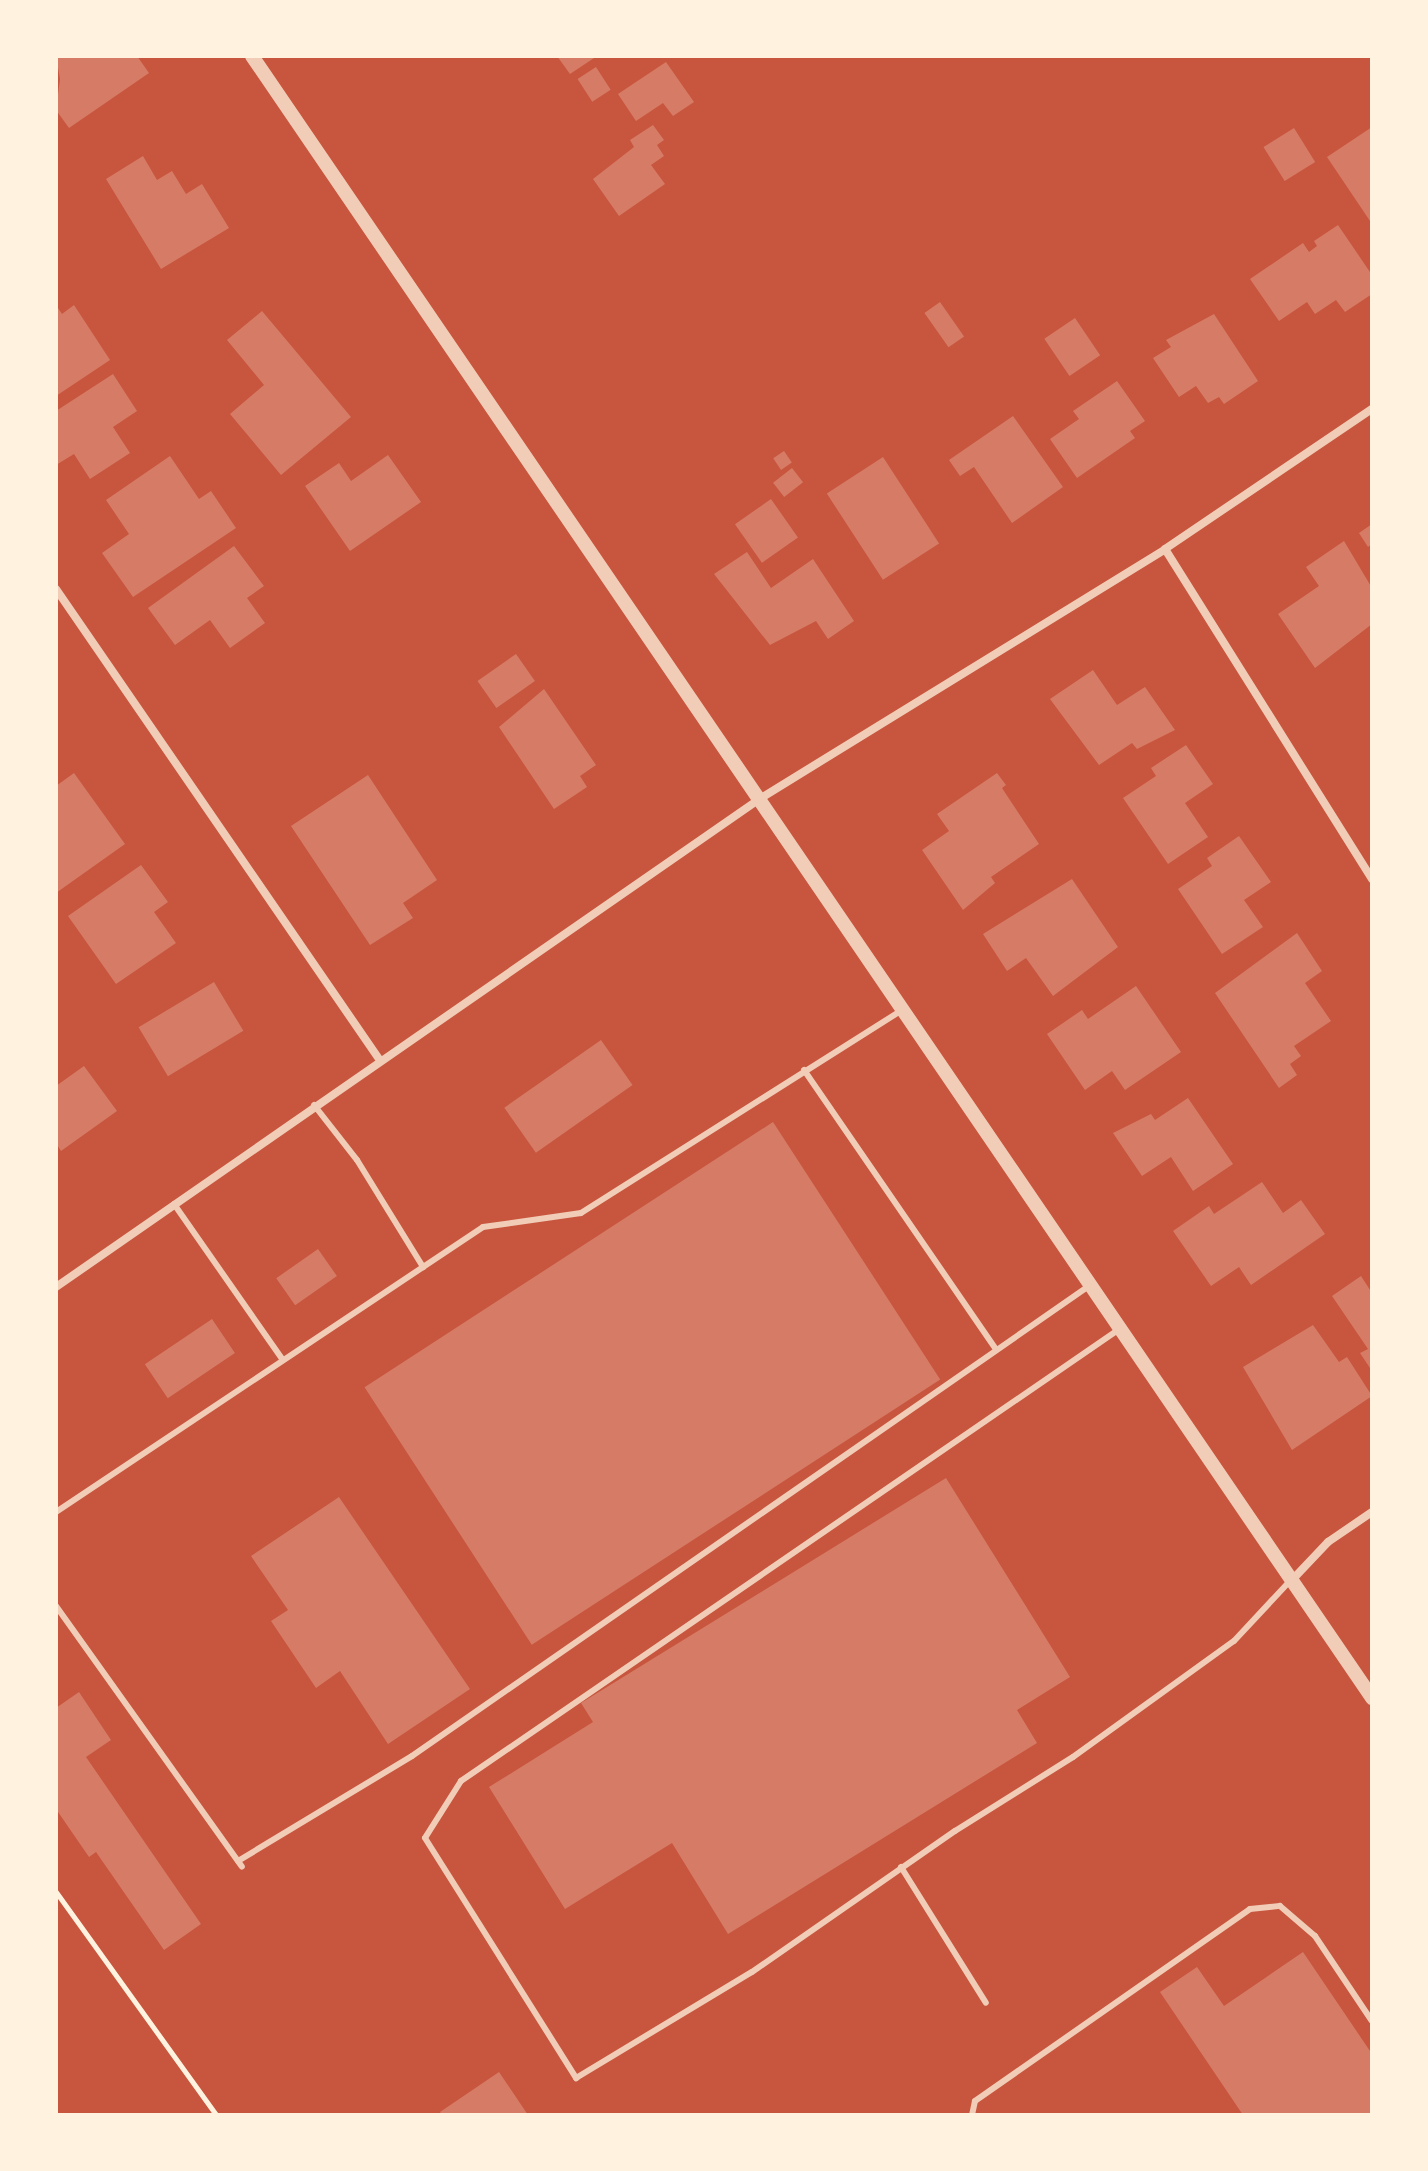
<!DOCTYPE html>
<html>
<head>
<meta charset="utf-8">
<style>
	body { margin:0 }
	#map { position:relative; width:1428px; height:2171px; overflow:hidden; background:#c8553d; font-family:"Fira Sans Condensed",sans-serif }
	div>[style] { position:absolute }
	.building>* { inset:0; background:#d67c66; transform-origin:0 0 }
	.path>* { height:5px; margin:-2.5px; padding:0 2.5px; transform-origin:2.5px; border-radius:2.5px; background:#fff3e0 }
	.service>* { height:6px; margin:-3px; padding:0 3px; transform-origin:3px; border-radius:3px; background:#f1ccb7 }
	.minor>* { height:8px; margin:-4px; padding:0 4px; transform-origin:4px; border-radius:4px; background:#f1ccb7 }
	.tertiary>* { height:14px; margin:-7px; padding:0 7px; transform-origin:7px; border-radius:7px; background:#f1ccb7 }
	span { translate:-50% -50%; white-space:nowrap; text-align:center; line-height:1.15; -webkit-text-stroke:7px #fff3e0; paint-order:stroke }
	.frame { position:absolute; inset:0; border:58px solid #fff3e0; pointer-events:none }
</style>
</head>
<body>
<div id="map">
	<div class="building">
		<i style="clip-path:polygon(56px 56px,137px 56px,149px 73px,69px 128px,56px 110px,60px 79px)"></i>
		<i style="clip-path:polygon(557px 56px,597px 56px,570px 74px)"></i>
		<i style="clip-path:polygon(666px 62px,694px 102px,673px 116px,663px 103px,636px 121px,618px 94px)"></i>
		<i style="left:596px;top:67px;width:27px;height:22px;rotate:57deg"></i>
		<i style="clip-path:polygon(653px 125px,664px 140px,657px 145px,664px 156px,651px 165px,665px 184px,619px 216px,593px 179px,634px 147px,630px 140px)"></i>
		<i style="clip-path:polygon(1372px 127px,1372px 224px,1327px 157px)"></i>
		<i style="left:1294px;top:128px;width:40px;height:36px;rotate:58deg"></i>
		<i style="clip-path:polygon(143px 156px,157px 180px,172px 171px,186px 194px,202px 184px,229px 228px,161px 269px,106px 179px)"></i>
		<i style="clip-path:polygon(1338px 225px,1372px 275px,1372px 294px,1345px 312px,1336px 300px,1315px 314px,1307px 302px,1279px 321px,1250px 279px,1303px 243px,1309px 252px,1317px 246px,1314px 241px)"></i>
		<i style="left:940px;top:302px;width:42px;height:19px;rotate:55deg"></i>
		<i style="clip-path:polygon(56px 305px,62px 314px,74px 305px,110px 360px,56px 396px)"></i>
		<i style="clip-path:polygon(262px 311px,351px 417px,281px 475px,230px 414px,264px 385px,227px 340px)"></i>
		<i style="clip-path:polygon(1214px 314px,1258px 381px,1224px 404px,1219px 397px,1208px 403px,1196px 386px,1179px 397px,1153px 358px,1171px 347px,1166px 340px)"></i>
		<i style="left:1075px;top:318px;width:45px;height:37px;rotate:56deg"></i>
		<i style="clip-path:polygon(113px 374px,137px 411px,113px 427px,130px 453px,90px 479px,74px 454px,56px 465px,56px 411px)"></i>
		<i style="clip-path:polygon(1117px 381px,1145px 421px,1130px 431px,1135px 438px,1077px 478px,1050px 439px,1079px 419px,1073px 411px)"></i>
		<i style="clip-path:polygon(1013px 416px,1063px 487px,1012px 523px,974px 467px,960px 476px,949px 460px)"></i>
		<i style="left:784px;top:451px;width:14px;height:13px;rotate:56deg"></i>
		<i style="clip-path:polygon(388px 455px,421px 502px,350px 551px,305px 486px,339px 463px,351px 481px)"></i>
		<i style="clip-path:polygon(170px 456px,199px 499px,211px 491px,236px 528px,133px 597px,102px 553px,129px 534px,106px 500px)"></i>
		<i style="left:883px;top:457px;width:103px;height:67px;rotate:57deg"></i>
		<i style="left:792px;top:468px;width:18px;height:24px;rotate:52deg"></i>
		<i style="left:771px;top:499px;width:47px;height:44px;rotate:55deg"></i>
		<i style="clip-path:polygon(1372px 524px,1372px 544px,1368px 547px,1359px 533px)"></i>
		<i style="clip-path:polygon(1344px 541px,1372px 588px,1372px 624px,1315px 668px,1278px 614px,1319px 586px,1306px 567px)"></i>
		<i style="clip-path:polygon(234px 546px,264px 586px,247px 598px,265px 623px,230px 648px,210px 620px,175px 645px,148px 608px)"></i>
		<i style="clip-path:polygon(747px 552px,771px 588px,813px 559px,854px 621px,828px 639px,816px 621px,770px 645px,714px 574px)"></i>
		<i style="left:516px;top:654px;width:33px;height:47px;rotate:55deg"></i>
		<i style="clip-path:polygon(1093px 670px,1117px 705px,1145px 687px,1175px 730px,1137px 749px,1132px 743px,1099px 765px,1050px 699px)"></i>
		<i style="clip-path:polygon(544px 689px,596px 765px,580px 776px,587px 787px,554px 809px,499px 727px)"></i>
		<i style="clip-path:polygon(1186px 745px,1213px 784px,1185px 803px,1208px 837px,1168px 864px,1123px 798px,1156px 776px,1151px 768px)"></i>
		<i style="clip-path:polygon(74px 773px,125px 844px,56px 893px,56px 786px)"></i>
		<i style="clip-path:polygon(997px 773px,1006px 785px,1002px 788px,1039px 844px,991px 877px,995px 883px,963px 910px,922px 850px,949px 831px,937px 814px)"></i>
		<i style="clip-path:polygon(368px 775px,437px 880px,403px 903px,413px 918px,370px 945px,291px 826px)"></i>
		<i style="clip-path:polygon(1239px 836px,1271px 882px,1244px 900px,1263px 927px,1222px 954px,1178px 889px,1212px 866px,1207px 858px)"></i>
		<i style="clip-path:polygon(141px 865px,168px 902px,154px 912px,176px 943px,116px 984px,68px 916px)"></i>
		<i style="clip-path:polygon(1072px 879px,1118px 947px,1053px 996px,1026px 958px,1007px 971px,983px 934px)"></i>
		<i style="clip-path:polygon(1297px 933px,1322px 971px,1305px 983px,1331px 1021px,1294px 1046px,1301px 1056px,1290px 1064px,1297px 1075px,1279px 1088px,1215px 993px)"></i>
		<i style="left:214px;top:982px;width:57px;height:88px;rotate:59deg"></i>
		<i style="clip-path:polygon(1136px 986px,1181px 1052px,1125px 1090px,1112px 1071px,1085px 1090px,1047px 1034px,1082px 1010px,1088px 1019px)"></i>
		<i style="left:601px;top:1040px;width:55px;height:118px;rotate:55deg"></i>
		<i style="clip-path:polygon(84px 1066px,117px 1111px,61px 1151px,56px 1143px,56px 1086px)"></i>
		<i style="clip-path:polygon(1188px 1098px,1233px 1164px,1193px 1191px,1171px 1157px,1142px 1176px,1113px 1133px,1151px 1114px,1155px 1120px)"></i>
		<i style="left:773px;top:1122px;width:307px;height:487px;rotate:57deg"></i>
		<i style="clip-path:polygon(1262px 1182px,1283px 1213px,1301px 1200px,1325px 1234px,1251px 1285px,1239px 1267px,1211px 1286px,1173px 1231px,1209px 1206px,1214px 1214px)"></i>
		<i style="left:318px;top:1249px;width:33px;height:51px;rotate:55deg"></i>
		<i style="clip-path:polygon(1361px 1276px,1372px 1293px,1372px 1371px,1360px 1353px,1368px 1349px,1332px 1296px)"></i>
		<i style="left:212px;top:1319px;width:41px;height:81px;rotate:56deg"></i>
		<i style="clip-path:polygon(1313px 1325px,1339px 1362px,1347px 1357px,1372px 1396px,1292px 1450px,1243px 1367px)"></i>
		<i style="clip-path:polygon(946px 1478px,1070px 1677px,1017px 1710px,1037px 1743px,728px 1934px,672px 1843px,565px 1909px,489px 1787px,593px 1722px,581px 1703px)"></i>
		<i style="clip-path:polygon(339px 1497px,470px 1689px,388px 1744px,340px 1671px,316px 1688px,271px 1621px,288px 1610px,251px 1556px)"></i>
		<i style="clip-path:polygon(79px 1692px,111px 1740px,86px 1757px,201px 1924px,164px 1950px,96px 1852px,89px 1857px,56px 1809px,56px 1708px)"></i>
		<i style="clip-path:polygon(1303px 1952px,1372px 2054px,1372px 2115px,1243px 2115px,1160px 1992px,1197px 1967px,1224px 2006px)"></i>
		<i style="clip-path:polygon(499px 2072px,528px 2115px,442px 2115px,440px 2112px)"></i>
	</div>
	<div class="path">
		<i style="left:56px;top:1892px;width:274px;rotate:54.3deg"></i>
	</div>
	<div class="service">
		<i style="left:804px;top:1070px;width:337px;rotate:55.5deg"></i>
		<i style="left:314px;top:1105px;width:70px;rotate:52deg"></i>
		<i style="left:357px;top:1160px;width:126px;rotate:58.3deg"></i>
		<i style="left:174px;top:1204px;width:190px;rotate:55.1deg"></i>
		<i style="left:1118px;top:1330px;width:797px;rotate:145.53deg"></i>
		<i style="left:461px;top:1781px;width:67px;rotate:122.3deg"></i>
		<i style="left:425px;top:1838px;width:284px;rotate:57.8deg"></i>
		<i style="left:576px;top:2078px;width:205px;rotate:-31.1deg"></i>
		<i style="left:752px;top:1972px;width:247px;rotate:-34.8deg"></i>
		<i style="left:955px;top:1831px;width:139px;rotate:-32.1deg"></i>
		<i style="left:1073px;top:1757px;width:198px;rotate:-35.8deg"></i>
		<i style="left:1234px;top:1641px;width:82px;rotate:-47deg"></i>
		<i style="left:56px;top:1512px;width:513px;rotate:-33.72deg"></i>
		<i style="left:483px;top:1227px;width:99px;rotate:-8.1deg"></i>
		<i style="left:581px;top:1213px;width:378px;rotate:-32.3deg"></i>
		<i style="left:56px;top:1606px;width:320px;rotate:54.5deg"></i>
		<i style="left:238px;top:1861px;width:203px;rotate:-31.1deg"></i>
		<i style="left:412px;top:1756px;width:824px;rotate:-34.77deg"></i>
		<i style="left:901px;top:1867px;width:160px;rotate:58deg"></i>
		<i style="left:972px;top:2115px;width:14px;rotate:-78deg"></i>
		<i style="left:975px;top:2101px;width:335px;rotate:-34.9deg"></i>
		<i style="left:1250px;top:1909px;width:30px;rotate:-6deg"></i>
		<i style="left:1280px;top:1906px;width:46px;rotate:40.6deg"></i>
		<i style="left:1315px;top:1936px;width:102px;rotate:56.2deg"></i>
	</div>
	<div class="minor">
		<i style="left:1165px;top:549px;width:390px;rotate:57.9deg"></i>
		<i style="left:56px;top:589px;width:570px;rotate:55.5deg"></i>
		<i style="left:56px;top:1287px;width:858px;rotate:-34.75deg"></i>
		<i style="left:761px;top:798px;width:475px;rotate:-31.6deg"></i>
		<i style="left:1165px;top:549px;width:250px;rotate:-34.1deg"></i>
		<i style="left:1293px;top:1579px;width:51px;rotate:-46.6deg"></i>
		<i style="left:1328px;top:1542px;width:53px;rotate:-34.3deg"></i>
	</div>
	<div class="tertiary">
		<i style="left:252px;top:56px;width:1988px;rotate:55.7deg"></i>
	</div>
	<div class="frame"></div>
</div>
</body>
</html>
